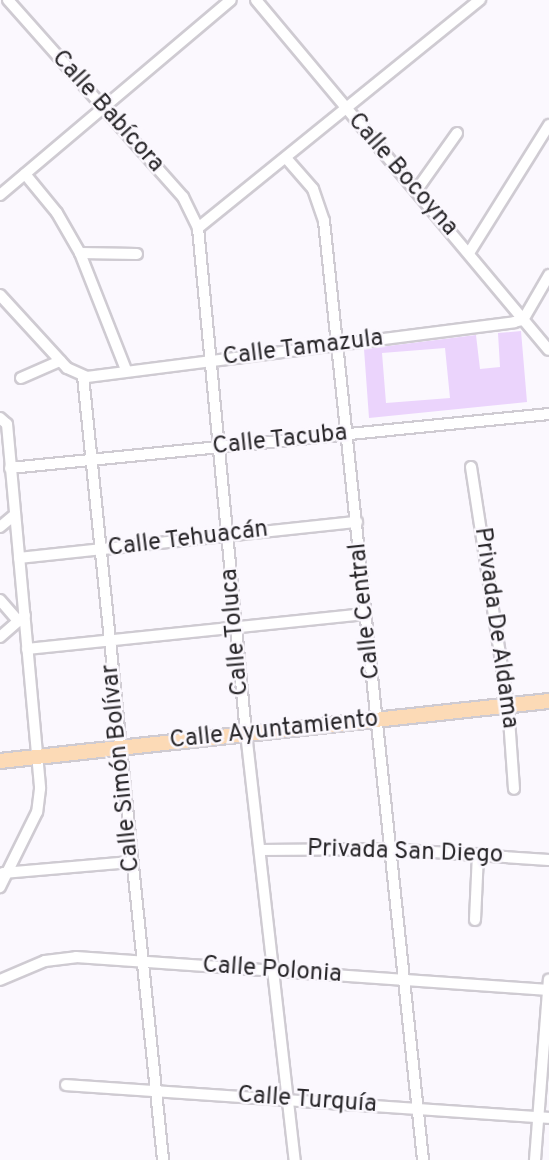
<!DOCTYPE html>
<html>
<head>
<meta charset="utf-8">
<style>
	body { margin:0 }
	#map { position:relative; width:549px; height:1160px; overflow:hidden; background:#fbf8fe; font-family:Overpass,sans-serif }
	div>[style] { position:absolute }
	.building>* { inset:0; background:#ebd4fc }
	.roads { filter:drop-shadow(2px 0 #cfcbd2) drop-shadow(-2px 0 #cfcbd2) drop-shadow(0 2px #cfcbd2) drop-shadow(0 -2px #cfcbd2) }
	.minor>* { height:10px; margin:-5px; padding:0 5px; transform-origin:5px; border-radius:5px; background:#fff }
	.major>* { height:14px; margin:-7px; padding:0 7px; transform-origin:7px; border-radius:7px; background:#fcdab6 }
	span { translate:-50% -50%; white-space:nowrap; text-align:center; line-height:1.15; -webkit-text-stroke:5px #fbf8fe; paint-order:stroke }
	.street-label { font-size:24px; color:#282629 }
</style>
</head>
<body>
<div id="map">
	<div class="building">
		<i style="clip-path:polygon(evenodd,521px 331px,527px 402px,369px 418px,364px 349px,476px 335px,480px 369px,500px 367px,498px 333px,521px 331px,445px 348px,450px 398px,386px 403px,382px 353px,445px 348px)"></i>
	</div>
	<div class="roads">
		<div class="minor">
			<i style="left:8px;top:0;width:264px;rotate:48.4deg"></i>
			<i style="left:183px;top:197px;width:34px;rotate:64deg"></i>
			<i style="left:198px;top:228px;width:507px;rotate:84.57deg"></i>
			<i style="left:246px;top:733px;width:430px;rotate:83.5deg"></i>
			<i style="left:256px;top:0;width:456px;rotate:50.1deg"></i>
			<i style="left:286px;top:158px;width:41px;rotate:48.9deg"></i>
			<i style="left:313px;top:189px;width:34px;rotate:71deg"></i>
			<i style="left:324px;top:221px;width:944px;rotate:83.98deg"></i>
			<i style="left:25px;top:174px;width:50px;rotate:50.6deg"></i>
			<i style="left:57px;top:213px;width:46px;rotate:60.1deg"></i>
			<i style="left:80px;top:253px;width:126px;rotate:68.5deg"></i>
			<i style="left:416px;top:191px;width:71px;rotate:-54.7deg"></i>
			<i style="left:0;top:195px;width:302px;rotate:-40.2deg"></i>
			<i style="left:198px;top:228px;width:363px;rotate:-39deg"></i>
			<i style="left:80px;top:253px;width:57px;rotate:1deg"></i>
			<i style="left:469px;top:253px;width:151px;rotate:-58deg"></i>
			<i style="left:0;top:295px;width:99px;rotate:47.5deg"></i>
			<i style="left:67px;top:368px;width:22px;rotate:24deg"></i>
			<i style="left:87px;top:377px;width:431px;rotate:-7.3deg"></i>
			<i style="left:514px;top:322px;width:9px;rotate:-13deg"></i>
			<i style="left:523px;top:320px;width:52px;rotate:-60deg"></i>
			<i style="left:83px;top:376px;width:788px;rotate:84.17deg"></i>
			<i style="left:21px;top:378px;width:43px;rotate:-23.6deg"></i>
			<i style="left:0;top:418px;width:9px;rotate:41deg"></i>
			<i style="left:7px;top:424px;width:366px;rotate:84.8deg"></i>
			<i style="left:40px;top:789px;width:23px;rotate:97deg"></i>
			<i style="left:37px;top:812px;width:84px;rotate:116.3deg"></i>
			<i style="left:471px;top:467px;width:241px;rotate:81.2deg"></i>
			<i style="left:508px;top:705px;width:84px;rotate:85.9deg"></i>
			<i style="left:10px;top:468px;width:542px;rotate:-5.72deg"></i>
			<i style="left:0;top:527px;width:17px;rotate:-40deg"></i>
			<i style="left:19px;top:558px;width:340px;rotate:-6.1deg"></i>
			<i style="left:0;top:600px;width:28px;rotate:49deg"></i>
			<i style="left:0;top:637px;width:33px;rotate:-41deg"></i>
			<i style="left:27px;top:649px;width:340px;rotate:-5.9deg"></i>
			<i style="left:260px;top:850px;width:130px;rotate:-0.4deg"></i>
			<i style="left:390px;top:849px;width:159px;rotate:4deg"></i>
			<i style="left:3px;top:873px;width:128px;rotate:-4.9deg"></i>
			<i style="left:475px;top:920px;width:66px;rotate:-87.4deg"></i>
			<i style="left:0;top:980px;width:49px;rotate:-22.9deg"></i>
			<i style="left:45px;top:961px;width:31px;rotate:-7deg"></i>
			<i style="left:76px;top:957px;width:474px;rotate:4deg"></i>
			<i style="left:66px;top:1085px;width:484px;rotate:3.9deg"></i>
			<i style="left:535px;top:1160px;width:181px;rotate:-85.6deg"></i>
		</div>
		<div class="major">
			<i style="left:0;top:761px;width:552px;rotate:-6.24deg"></i>
		</div>
	</div>
	<div class="street-label">
		<span style="left:107px;top:112px;rotate:48deg">Calle Babícora</span>
		<span style="left:402px;top:175px;rotate:49deg">Calle Bocoyna</span>
		<span style="left:303px;top:349px;rotate:-7deg">Calle Tamazula</span>
		<span style="left:280px;top:441px;rotate:-6deg">Calle Tacuba</span>
		<span style="left:188px;top:540px;rotate:-7deg">Calle Tehuacán</span>
		<span style="left:366px;top:611px;rotate:-96deg">Calle Central</span>
		<span style="left:495px;top:628px;rotate:82deg">Privada De Aldama</span>
		<span style="left:236px;top:632px;rotate:-95deg">Calle Toluca</span>
		<span style="left:274px;top:731px;rotate:-6deg">Calle Ayuntamiento</span>
		<span style="left:122px;top:768px;rotate:-96deg">Calle Simón Bolívar</span>
		<span style="left:405px;top:853px;rotate:2deg">Privada San Diego</span>
		<span style="left:272px;top:971px;rotate:4deg">Calle Polonia</span>
		<span style="left:307px;top:1101px;rotate:4deg">Calle Turquía</span>
	</div>
</div>
</body>
</html>
